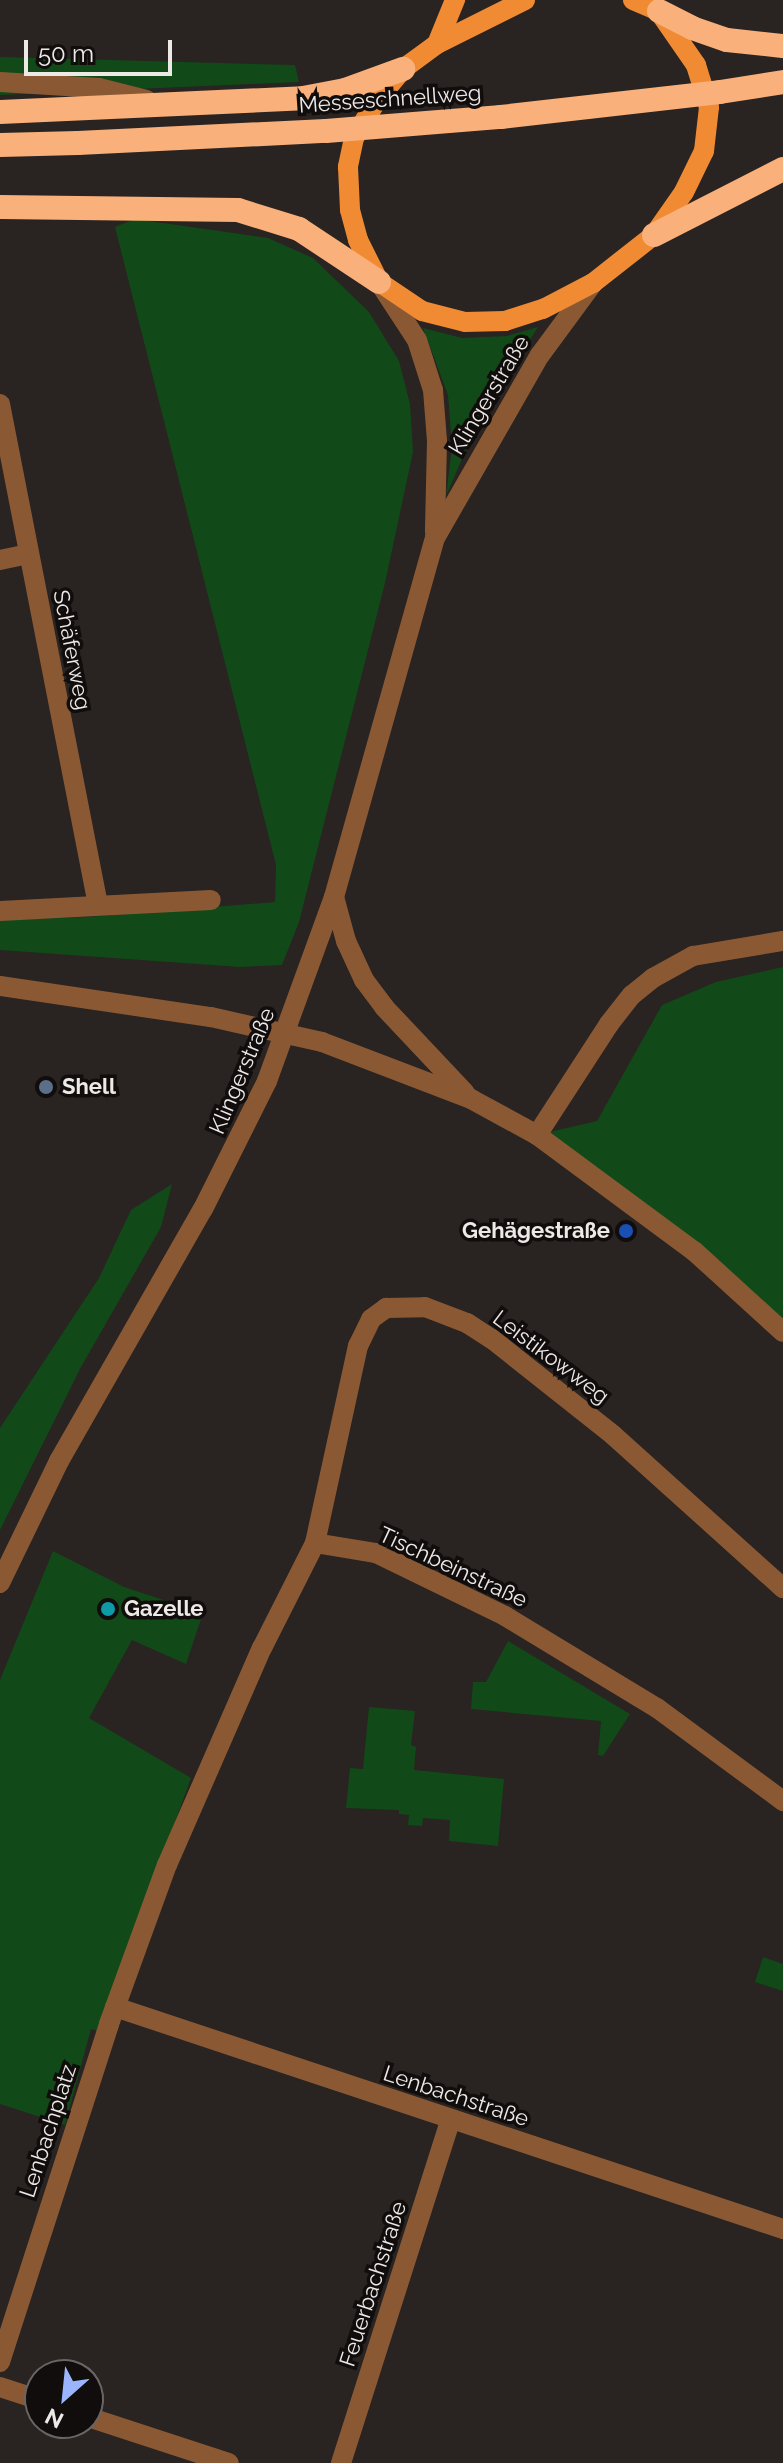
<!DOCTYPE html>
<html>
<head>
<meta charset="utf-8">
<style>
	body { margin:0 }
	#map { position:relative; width:783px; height:2463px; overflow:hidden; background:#292321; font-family:Raleway,sans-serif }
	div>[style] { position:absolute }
	.green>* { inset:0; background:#114a18 }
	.minor>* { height:20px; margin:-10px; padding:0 10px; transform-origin:10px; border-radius:10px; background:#8a5934 }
	.major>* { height:20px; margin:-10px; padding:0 10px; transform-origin:10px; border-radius:10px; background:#f08b33 }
	.highway>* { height:24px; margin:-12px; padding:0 12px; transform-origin:12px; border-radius:12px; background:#f9b07a }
	.highway-bridge>* { height:24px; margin:-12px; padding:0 12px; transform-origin:12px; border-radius:12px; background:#f9b07a }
	.dots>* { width:22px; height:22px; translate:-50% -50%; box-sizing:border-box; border:4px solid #100d0c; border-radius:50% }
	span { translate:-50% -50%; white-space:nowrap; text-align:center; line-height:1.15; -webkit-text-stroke:7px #100d0c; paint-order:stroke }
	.street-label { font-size:22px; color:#ede9e7 }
	.poi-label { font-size:22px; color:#ede9e7; font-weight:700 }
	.left { translate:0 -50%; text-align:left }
	.right { translate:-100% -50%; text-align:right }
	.north { position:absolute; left:24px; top:2359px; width:80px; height:80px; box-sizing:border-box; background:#100d0c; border:2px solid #686564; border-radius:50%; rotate:207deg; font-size:22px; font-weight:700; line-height:32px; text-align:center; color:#ede9e7 }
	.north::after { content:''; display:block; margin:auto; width:28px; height:36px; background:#9ab5fd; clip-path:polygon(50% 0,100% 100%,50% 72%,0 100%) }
	.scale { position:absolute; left:24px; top:40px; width:148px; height:36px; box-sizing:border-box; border:4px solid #ede9e7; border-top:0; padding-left:10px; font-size:24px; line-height:28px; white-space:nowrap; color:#ede9e7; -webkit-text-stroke:6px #100d0c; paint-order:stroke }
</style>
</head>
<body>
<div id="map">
	<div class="green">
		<i style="clip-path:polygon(0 57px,295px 65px,299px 82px,0 95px)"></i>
		<i style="clip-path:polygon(135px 219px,268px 238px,313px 258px,369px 312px,399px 361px,410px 404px,413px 452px,385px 583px,299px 922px,282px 965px,240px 967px,0 950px,0 920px,88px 917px,275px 902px,276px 865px,115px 227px)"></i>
		<i style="clip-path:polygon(538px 327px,477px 424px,446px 496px,452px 447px,448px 395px,423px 328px,462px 338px,507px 336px)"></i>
		<i style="clip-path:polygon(783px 967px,783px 1332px,541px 1134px,597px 1121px,662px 1005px,716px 982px)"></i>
		<i style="clip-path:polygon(172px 1184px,161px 1227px,81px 1367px,0 1530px,0 1428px,99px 1278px,131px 1210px)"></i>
		<i style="clip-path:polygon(53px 1551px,124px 1587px,203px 1613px,186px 1664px,132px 1640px,89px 1718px,191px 1778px,99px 2031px,91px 2029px,65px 2125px,0 2104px,0 1680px)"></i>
		<i style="clip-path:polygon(508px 1641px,630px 1714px,603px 1756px,598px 1755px,601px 1721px,471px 1709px,473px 1682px,486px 1682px)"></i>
		<i style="clip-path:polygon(369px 1707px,415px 1711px,411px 1745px,416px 1747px,414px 1770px,504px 1779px,498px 1846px,449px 1841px,450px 1820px,423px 1818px,422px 1826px,408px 1825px,409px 1815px,399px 1814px,399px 1810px,346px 1808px,350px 1768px,363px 1769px)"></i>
		<i style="clip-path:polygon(763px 1957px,783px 1964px,783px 1991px,755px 1982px)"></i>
	</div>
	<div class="minor">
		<i style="left:0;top:82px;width:99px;rotate:3.5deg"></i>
		<i style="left:99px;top:88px;width:49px;rotate:14deg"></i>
		<i style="left:379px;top:282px;width:69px;rotate:56.8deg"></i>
		<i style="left:417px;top:340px;width:52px;rotate:72.3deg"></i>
		<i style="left:433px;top:390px;width:51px;rotate:85.5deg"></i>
		<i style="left:437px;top:441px;width:91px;rotate:91.3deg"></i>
		<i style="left:0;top:404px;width:510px;rotate:78.93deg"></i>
		<i style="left:0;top:560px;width:29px;rotate:-12deg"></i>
		<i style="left:334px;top:897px;width:46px;rotate:74.7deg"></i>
		<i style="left:346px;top:941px;width:43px;rotate:65.2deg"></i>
		<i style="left:364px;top:980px;width:34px;rotate:53deg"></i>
		<i style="left:384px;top:1007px;width:118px;rotate:46.7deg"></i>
		<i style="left:0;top:911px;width:211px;rotate:-3deg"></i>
		<i style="left:0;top:986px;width:213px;rotate:8.4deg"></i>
		<i style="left:211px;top:1017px;width:114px;rotate:12.7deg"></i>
		<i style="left:322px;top:1042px;width:160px;rotate:20.9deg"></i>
		<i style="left:471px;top:1099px;width:75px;rotate:28.6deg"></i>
		<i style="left:537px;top:1135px;width:195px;rotate:36.5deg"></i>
		<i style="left:694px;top:1251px;width:120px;rotate:42.3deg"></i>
		<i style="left:537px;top:1135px;width:132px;rotate:-57deg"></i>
		<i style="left:609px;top:1024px;width:37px;rotate:-52deg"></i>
		<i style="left:632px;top:995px;width:27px;rotate:-39deg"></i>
		<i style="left:653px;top:978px;width:46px;rotate:-28.8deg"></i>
		<i style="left:693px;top:956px;width:91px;rotate:-9.5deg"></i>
		<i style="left:315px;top:1543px;width:62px;rotate:9.3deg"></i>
		<i style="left:376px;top:1553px;width:144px;rotate:26deg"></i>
		<i style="left:505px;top:1616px;width:178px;rotate:31.2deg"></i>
		<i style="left:657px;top:1708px;width:157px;rotate:36.4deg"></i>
		<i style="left:0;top:1583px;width:136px;rotate:-64.2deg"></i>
		<i style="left:59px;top:1461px;width:290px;rotate:-60.3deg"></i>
		<i style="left:203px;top:1209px;width:143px;rotate:-63.4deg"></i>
		<i style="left:267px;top:1081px;width:196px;rotate:-70deg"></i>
		<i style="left:334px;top:897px;width:373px;rotate:-74.3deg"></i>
		<i style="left:435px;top:538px;width:211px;rotate:-60.2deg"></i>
		<i style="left:540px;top:355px;width:89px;rotate:-53.6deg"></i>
		<i style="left:115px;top:2007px;width:704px;rotate:18.38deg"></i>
		<i style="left:0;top:2362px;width:355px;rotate:-72.1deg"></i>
		<i style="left:109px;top:2024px;width:169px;rotate:-70deg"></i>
		<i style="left:167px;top:1865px;width:237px;rotate:-66.4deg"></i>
		<i style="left:262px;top:1648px;width:118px;rotate:-63.2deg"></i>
		<i style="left:315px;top:1543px;width:202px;rotate:-77.7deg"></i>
		<i style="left:358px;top:1346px;width:30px;rotate:-64deg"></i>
		<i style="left:371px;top:1319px;width:19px;rotate:-36deg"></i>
		<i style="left:386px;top:1308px;width:39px;rotate:-1deg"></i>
		<i style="left:425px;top:1307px;width:45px;rotate:20.9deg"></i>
		<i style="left:467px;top:1323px;width:30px;rotate:33deg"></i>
		<i style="left:492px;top:1339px;width:154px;rotate:38.4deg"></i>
		<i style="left:613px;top:1435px;width:229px;rotate:42deg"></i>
		<i style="left:0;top:2387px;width:42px;rotate:18deg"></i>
		<i style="left:88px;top:2417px;width:148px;rotate:18.1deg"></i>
		<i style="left:341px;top:2463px;width:361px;rotate:-72.3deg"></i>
	</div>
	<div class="major">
		<i style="left:525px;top:0;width:98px;rotate:153.4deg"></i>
		<i style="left:437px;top:44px;width:42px;rotate:143.7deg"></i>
		<i style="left:403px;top:69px;width:40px;rotate:130deg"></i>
		<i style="left:377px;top:100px;width:44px;rotate:121.2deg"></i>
		<i style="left:354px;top:138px;width:30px;rotate:102deg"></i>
		<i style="left:348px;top:167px;width:43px;rotate:87.3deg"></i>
		<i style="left:350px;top:210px;width:31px;rotate:75deg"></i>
		<i style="left:358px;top:240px;width:47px;rotate:63.4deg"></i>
		<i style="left:379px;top:282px;width:52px;rotate:34deg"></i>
		<i style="left:422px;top:311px;width:44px;rotate:14.3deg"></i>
		<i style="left:465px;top:322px;width:40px;rotate:-1.4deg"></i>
		<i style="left:505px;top:321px;width:40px;rotate:-18deg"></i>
		<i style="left:543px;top:309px;width:56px;rotate:-27.5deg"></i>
		<i style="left:593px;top:283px;width:78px;rotate:-38.2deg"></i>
		<i style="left:654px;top:235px;width:52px;rotate:-55.1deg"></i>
		<i style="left:684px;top:192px;width:46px;rotate:-64deg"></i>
		<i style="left:704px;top:151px;width:44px;rotate:-83.5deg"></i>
		<i style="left:709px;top:107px;width:44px;rotate:-107.2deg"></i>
		<i style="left:696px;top:65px;width:79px;rotate:-124.7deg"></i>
		<i style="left:633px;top:0;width:28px;rotate:23deg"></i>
		<i style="left:437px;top:44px;width:48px;rotate:-67.8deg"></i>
	</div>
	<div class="highway">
		<i style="left:659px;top:11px;width:37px;rotate:27deg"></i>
		<i style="left:692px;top:28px;width:37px;rotate:19deg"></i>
		<i style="left:727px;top:40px;width:56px;rotate:6.1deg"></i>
		<i style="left:0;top:112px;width:303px;rotate:-2.6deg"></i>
		<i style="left:303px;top:98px;width:43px;rotate:-10.8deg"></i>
		<i style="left:345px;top:90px;width:62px;rotate:-19.9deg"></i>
		<i style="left:0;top:145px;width:78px;rotate:-1.5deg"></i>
		<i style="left:0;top:207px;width:238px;rotate:0.7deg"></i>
		<i style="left:238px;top:210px;width:64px;rotate:17.3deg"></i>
		<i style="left:299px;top:229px;width:96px;rotate:33.5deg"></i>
		<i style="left:654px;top:235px;width:145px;rotate:-27.1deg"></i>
	</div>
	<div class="highway-bridge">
		<i style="left:78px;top:143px;width:248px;rotate:-2.8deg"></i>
		<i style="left:326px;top:131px;width:176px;rotate:-4.6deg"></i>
		<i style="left:501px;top:117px;width:220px;rotate:-6.5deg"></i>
		<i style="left:720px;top:92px;width:64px;rotate:-9deg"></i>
	</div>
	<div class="dots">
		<i style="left:46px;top:1087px;background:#5c6f8a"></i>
		<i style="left:626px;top:1231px;background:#1a4fb4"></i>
		<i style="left:108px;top:1609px;background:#0f9aa8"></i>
	</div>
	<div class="street-label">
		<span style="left:390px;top:99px;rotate:-4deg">Messeschnellweg</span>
		<span style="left:489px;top:395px;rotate:-59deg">Klingerstraße</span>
		<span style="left:72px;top:650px;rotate:79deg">Schäferweg</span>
		<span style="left:242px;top:1071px;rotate:-67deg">Klingerstraße</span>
		<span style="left:551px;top:1357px;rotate:37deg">Leistikowweg</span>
		<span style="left:453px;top:1567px;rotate:25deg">Tischbeinstraße</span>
		<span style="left:456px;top:2096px;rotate:18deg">Lenbachstraße</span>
		<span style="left:48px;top:2131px;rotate:-72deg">Lenbachplatz</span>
		<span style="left:373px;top:2284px;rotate:-72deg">Feuerbachstraße</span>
	</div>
	<div class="poi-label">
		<span class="left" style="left:62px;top:1087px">Shell</span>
		<span class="right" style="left:610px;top:1231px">Gehägestraße</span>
		<span class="left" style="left:124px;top:1609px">Gazelle</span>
	</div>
	<div class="north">N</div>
	<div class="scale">50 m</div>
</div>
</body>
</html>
